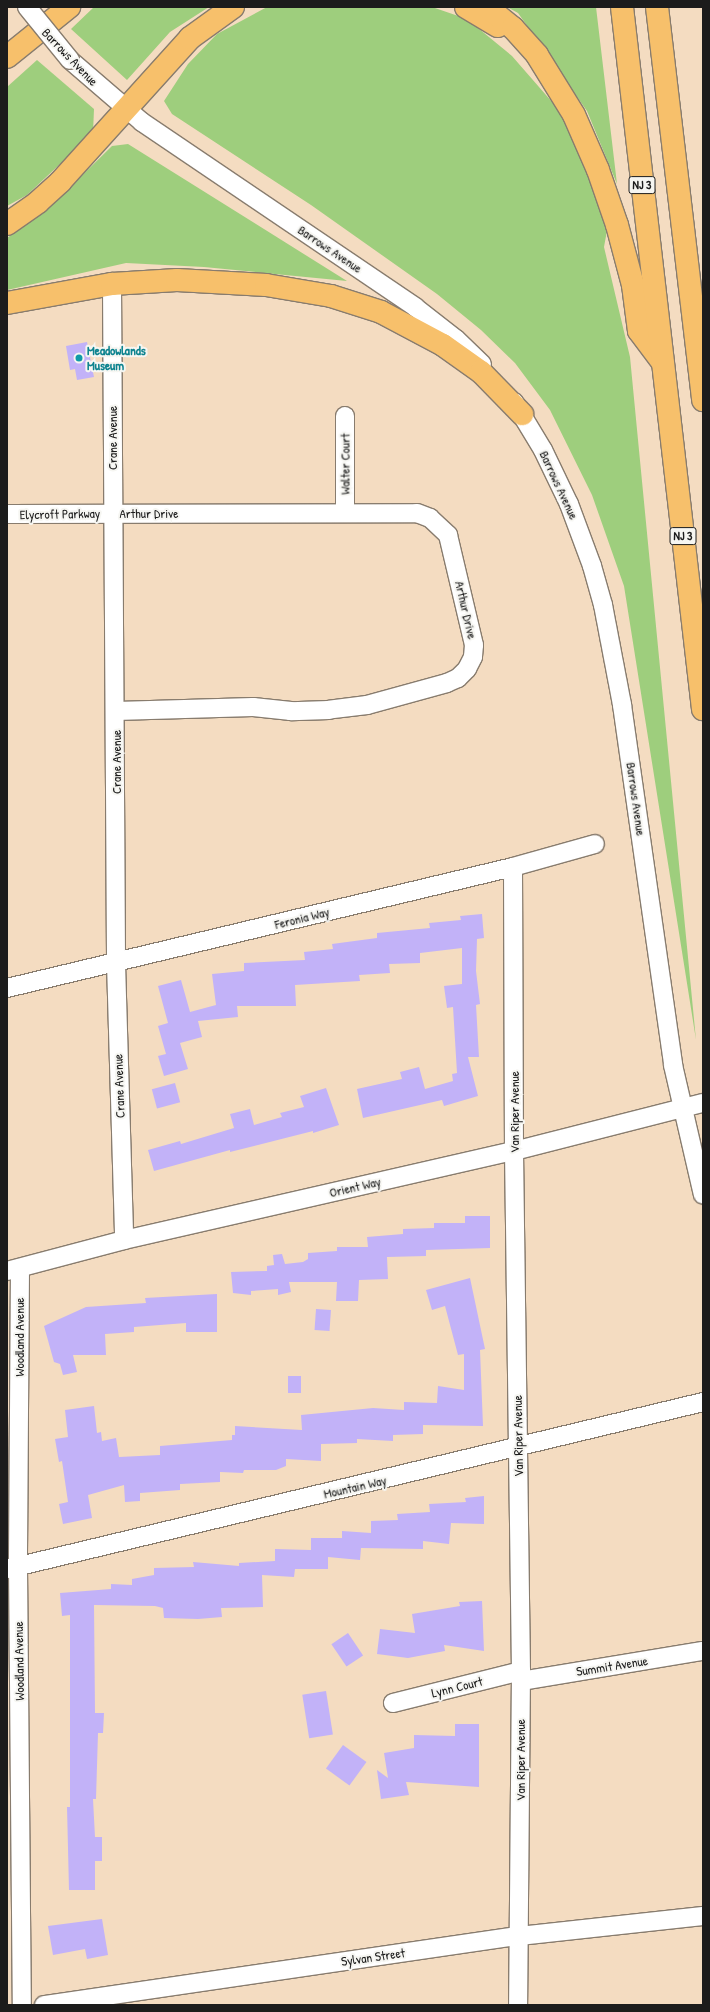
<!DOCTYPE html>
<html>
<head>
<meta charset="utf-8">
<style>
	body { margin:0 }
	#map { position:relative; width:710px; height:2012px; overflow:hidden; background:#f4dcc1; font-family:"Patrick Hand",sans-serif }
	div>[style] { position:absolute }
	.green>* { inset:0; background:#9ece7d }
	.building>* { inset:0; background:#c2b2f8; transform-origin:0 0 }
	.roads { filter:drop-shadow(1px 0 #887c6e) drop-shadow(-1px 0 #887c6e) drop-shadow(0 1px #887c6e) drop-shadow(0 -1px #887c6e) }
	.minor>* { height:18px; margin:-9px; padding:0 9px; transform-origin:9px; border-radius:9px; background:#fff }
	.highway>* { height:22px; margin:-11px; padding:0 11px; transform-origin:11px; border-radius:11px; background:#f7c06b }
	.bridges { filter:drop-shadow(1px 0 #887c6e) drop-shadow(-1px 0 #887c6e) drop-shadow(0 1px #887c6e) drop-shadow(0 -1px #887c6e) }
	.minor-bridge>* { height:18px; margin:-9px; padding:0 9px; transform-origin:9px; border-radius:9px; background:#fff }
	.dots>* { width:11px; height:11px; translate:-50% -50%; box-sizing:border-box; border:2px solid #f6f6f2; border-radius:50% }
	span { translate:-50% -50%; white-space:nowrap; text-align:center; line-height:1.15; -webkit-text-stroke:4px #f6f6f2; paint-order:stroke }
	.shield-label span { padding:1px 3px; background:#f6f6f2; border:1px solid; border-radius:3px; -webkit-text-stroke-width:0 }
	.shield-label { font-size:12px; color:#1c1c1c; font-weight:700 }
	.street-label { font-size:13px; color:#1c1c1c }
	.culture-label { font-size:13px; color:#0d838f; font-weight:700 }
	.left { translate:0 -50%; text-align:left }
	.frame { position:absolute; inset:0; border:8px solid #1c1c1c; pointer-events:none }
</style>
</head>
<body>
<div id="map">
	<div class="green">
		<i style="clip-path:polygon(94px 7px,209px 7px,170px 32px,127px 80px,71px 29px)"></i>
		<i style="clip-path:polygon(267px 7px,432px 7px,467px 19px,512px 56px,566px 118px,608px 225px,604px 247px,630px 357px,696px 1040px,624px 586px,592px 495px,550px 410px,515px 363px,481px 330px,437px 294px,311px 205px,172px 114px,164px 101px,188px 64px,217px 34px)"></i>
		<i style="clip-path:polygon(507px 7px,596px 7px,617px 184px,587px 111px,518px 13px)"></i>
		<i style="clip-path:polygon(37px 60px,94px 109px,93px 133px,27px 195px,7px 206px,7px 87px)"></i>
		<i style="clip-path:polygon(128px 144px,347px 281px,204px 267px,126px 263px,7px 290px,7px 238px,52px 205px,112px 146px)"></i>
	</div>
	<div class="building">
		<i style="clip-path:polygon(87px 342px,94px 377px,77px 380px,75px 369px,70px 370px,66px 346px)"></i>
		<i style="clip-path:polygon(482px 914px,484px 938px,477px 939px,476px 971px,480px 1004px,476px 1005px,479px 1057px,468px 1057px,478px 1096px,444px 1106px,442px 1100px,363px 1118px,357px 1089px,402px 1079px,400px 1072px,419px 1067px,425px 1089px,453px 1081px,452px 1074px,457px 1073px,453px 1007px,447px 1008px,444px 986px,462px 984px,462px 948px,420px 953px,420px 963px,389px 964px,390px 973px,359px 975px,360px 981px,295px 985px,296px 1006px,237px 1006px,238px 1017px,198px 1021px,202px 1037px,180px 1043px,188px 1069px,164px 1076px,158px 1056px,166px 1054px,158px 1026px,168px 1023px,158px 986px,181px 980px,190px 1012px,216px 1005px,212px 974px,244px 971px,244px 963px,305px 960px,304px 952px,333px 949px,332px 944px,377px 938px,377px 933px,430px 928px,429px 923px,461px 920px,460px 916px)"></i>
		<i style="left:175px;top:1083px;width:20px;height:24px;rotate:75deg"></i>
		<i style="clip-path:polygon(326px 1088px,339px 1125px,313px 1133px,313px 1131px,230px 1152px,230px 1150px,154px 1171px,148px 1150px,180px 1141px,181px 1144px,234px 1128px,230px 1114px,250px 1109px,254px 1125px,282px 1117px,280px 1113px,304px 1107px,300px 1096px)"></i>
		<i style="clip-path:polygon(465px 1216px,490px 1216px,490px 1248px,426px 1250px,426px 1256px,387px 1257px,388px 1279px,359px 1280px,358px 1301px,336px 1301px,337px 1282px,289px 1282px,291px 1292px,278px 1295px,278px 1289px,251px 1291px,251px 1295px,233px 1293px,231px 1272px,267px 1271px,267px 1266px,274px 1265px,273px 1255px,282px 1254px,285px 1264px,303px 1262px,308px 1259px,308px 1253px,337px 1251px,337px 1247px,368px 1247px,367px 1237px,403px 1234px,403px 1229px,434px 1228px,434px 1223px,465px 1223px)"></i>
		<i style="clip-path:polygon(470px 1278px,485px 1349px,480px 1350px,483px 1426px,423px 1425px,423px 1434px,393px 1435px,393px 1441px,357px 1439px,357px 1443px,321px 1444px,321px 1461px,286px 1459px,286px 1466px,276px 1470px,244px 1470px,243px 1473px,220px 1472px,220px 1482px,180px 1484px,180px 1490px,140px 1493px,140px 1501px,125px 1502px,124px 1485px,88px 1495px,92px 1518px,63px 1524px,59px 1504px,68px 1502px,62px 1461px,59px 1462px,55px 1439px,68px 1437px,65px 1410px,94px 1406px,97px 1433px,101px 1432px,102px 1441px,116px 1438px,119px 1457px,160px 1455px,160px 1446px,232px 1440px,232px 1435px,235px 1435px,235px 1426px,302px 1430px,301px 1415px,373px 1408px,404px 1410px,404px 1402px,437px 1403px,438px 1386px,464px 1390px,464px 1354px,458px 1355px,445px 1306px,432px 1310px,426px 1290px)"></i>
		<i style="clip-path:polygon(217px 1294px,217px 1332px,186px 1332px,186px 1323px,134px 1327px,134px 1332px,105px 1334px,106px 1355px,73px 1355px,77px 1372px,63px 1375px,60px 1364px,54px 1362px,44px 1326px,86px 1307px,146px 1303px,145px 1298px)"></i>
		<i style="left:316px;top:1309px;width:15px;height:21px;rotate:4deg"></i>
		<i style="left:288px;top:1376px;width:13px;height:17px"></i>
		<i style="clip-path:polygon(484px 1496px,484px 1524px,451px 1523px,449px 1544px,423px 1541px,423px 1549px,361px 1548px,360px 1560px,328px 1557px,328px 1569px,295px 1569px,294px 1577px,262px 1575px,263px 1607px,221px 1608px,222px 1617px,198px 1619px,164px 1618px,163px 1608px,155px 1606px,94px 1605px,95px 1713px,104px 1713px,103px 1733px,98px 1733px,96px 1799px,93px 1799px,95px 1837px,102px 1837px,102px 1861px,95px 1861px,95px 1890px,69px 1890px,67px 1807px,70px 1807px,70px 1615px,62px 1616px,60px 1593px,111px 1589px,111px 1584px,132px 1585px,132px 1579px,154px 1575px,154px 1568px,194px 1567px,193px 1562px,239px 1566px,239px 1563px,275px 1561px,275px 1549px,311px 1550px,311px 1538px,342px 1538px,342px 1531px,371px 1533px,371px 1521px,398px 1520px,397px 1514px,430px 1512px,429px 1504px,466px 1502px,465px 1498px)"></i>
		<i style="clip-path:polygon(482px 1601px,484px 1651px,444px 1645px,445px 1651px,408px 1658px,377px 1654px,380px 1629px,415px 1633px,412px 1614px,460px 1606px,459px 1602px)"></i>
		<i style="left:348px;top:1633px;width:27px;height:20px;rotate:56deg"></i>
		<i style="left:326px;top:1691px;width:44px;height:24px;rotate:81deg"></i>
		<i style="clip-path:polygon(455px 1724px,479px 1724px,479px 1787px,406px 1782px,409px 1795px,381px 1799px,377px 1770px,388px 1778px,384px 1753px,414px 1748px,414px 1735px,455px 1736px)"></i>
		<i style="left:343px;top:1745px;width:29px;height:29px;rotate:36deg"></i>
		<i style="clip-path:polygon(102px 1919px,108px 1955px,87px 1959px,85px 1949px,53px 1955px,48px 1926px)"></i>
	</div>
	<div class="roads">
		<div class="minor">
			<i style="left:70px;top:60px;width:95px;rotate:40.7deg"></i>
			<i style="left:142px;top:122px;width:330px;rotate:34.1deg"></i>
			<i style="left:415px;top:307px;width:52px;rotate:38deg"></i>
			<i style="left:456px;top:339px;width:36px;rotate:44deg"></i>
			<i style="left:112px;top:284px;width:679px;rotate:89.66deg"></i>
			<i style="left:116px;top:963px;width:277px;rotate:88.3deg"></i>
			<i style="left:514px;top:402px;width:56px;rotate:58.9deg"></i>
			<i style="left:543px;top:450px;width:60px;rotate:64.3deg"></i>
			<i style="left:569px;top:504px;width:66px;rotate:69.6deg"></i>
			<i style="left:592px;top:566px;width:41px;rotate:74.2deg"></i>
			<i style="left:603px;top:605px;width:102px;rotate:79.2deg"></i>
			<i style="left:622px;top:705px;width:364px;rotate:81.9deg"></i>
			<i style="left:673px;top:1065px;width:133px;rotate:77deg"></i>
			<i style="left:345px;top:512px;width:96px;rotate:-90deg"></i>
			<i style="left:7px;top:514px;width:410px;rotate:-0.1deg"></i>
			<i style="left:417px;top:513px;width:14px;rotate:21deg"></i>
			<i style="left:430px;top:518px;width:25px;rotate:43deg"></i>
			<i style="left:448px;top:535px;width:113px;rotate:76.7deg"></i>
			<i style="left:474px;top:645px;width:12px;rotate:95deg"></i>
			<i style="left:473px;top:657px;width:13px;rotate:117deg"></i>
			<i style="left:467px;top:669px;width:13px;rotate:135deg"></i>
			<i style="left:458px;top:678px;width:12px;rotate:156deg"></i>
			<i style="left:447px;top:683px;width:83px;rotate:164.6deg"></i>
			<i style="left:367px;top:705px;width:38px;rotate:173deg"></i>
			<i style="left:329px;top:710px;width:38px;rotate:178deg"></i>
			<i style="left:291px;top:711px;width:38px;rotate:-174deg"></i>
			<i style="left:253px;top:707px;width:137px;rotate:178.3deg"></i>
			<i style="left:513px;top:867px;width:284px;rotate:89.8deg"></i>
			<i style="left:514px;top:1151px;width:520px;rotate:89.23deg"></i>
			<i style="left:521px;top:1671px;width:334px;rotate:90.5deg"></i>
			<i style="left:7px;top:988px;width:520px;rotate:-13.45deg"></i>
			<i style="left:513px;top:867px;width:85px;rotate:-15.7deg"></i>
			<i style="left:20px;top:1268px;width:299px;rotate:90.4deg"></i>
			<i style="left:18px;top:1567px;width:438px;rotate:89.5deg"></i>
			<i style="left:7px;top:1271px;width:121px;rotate:-14.8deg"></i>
			<i style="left:124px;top:1240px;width:400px;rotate:-12.9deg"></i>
			<i style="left:514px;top:1151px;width:195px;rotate:-14.3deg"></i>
			<i style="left:7px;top:1569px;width:716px;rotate:-13.49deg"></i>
			<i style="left:521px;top:1681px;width:184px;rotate:-9.4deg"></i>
			<i style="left:393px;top:1703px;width:132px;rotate:-14deg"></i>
			<i style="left:44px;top:2005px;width:480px;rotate:-8.3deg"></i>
			<i style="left:519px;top:1936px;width:185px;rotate:-6.2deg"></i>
		</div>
		<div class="highway">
			<i style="left:466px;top:7px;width:37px;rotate:31deg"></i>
			<i style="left:487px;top:7px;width:33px;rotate:39deg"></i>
			<i style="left:513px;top:28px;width:36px;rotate:48deg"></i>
			<i style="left:537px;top:55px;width:70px;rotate:58.3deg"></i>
			<i style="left:574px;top:115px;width:60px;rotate:66.4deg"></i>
			<i style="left:598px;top:170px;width:58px;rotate:70.9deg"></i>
			<i style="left:617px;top:225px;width:62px;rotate:75.1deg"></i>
			<i style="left:633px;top:285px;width:46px;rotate:82.6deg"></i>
			<i style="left:639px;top:331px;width:39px;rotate:53deg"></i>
			<i style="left:622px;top:7px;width:707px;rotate:83.42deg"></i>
			<i style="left:657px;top:7px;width:396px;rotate:83.3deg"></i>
			<i style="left:7px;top:57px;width:80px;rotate:-38.9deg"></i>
			<i style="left:7px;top:224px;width:38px;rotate:-35deg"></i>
			<i style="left:38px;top:202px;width:30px;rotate:-42deg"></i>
			<i style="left:60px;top:182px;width:194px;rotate:-47.9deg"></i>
			<i style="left:190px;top:38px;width:53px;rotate:-35.8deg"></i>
			<i style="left:7px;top:303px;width:107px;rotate:-10.3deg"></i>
			<i style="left:112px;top:284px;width:65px;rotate:-3.5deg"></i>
			<i style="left:177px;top:280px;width:89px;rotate:3.2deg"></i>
			<i style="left:266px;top:285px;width:66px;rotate:9.6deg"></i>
			<i style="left:331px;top:296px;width:52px;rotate:17.7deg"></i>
			<i style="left:381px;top:312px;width:70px;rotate:28deg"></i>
			<i style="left:443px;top:345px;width:47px;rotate:35.4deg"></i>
			<i style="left:481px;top:372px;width:59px;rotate:45.7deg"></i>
		</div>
	</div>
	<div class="bridges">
		<div class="minor-bridge">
			<i style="left:27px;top:7px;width:68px;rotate:50.9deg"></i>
		</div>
	</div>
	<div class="dots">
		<i style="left:79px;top:358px;background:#0f9aa8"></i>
	</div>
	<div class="shield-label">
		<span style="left:642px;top:185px">NJ 3</span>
		<span style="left:683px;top:536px">NJ 3</span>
	</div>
	<div class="street-label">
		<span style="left:70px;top:57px;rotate:46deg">Barrows Avenue</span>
		<span style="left:330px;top:249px;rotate:34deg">Barrows Avenue</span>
		<span style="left:112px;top:438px;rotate:-90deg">Crane Avenue</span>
		<span style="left:345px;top:464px;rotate:-90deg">Walter Court</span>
		<span style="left:559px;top:485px;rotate:65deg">Barrows Avenue</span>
		<span style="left:149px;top:513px">Arthur Drive</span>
		<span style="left:60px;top:514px;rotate:-1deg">Elycroft Parkway</span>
		<span style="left:466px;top:610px;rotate:77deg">Arthur Drive</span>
		<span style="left:116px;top:762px;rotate:-90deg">Crane Avenue</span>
		<span style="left:636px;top:799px;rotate:82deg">Barrows Avenue</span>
		<span style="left:302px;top:918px;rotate:-14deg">Feronia Way</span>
		<span style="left:119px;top:1086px;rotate:-92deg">Crane Avenue</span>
		<span style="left:514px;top:1112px;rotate:-90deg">Van Riper Avenue</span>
		<span style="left:355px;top:1187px;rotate:-13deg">Orient Way</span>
		<span style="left:19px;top:1337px;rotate:-90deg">Woodland Avenue</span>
		<span style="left:518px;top:1436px;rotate:-91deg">Van Riper Avenue</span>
		<span style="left:355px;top:1487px;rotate:-13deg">Mountain Way</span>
		<span style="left:19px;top:1661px;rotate:-91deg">Woodland Avenue</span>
		<span style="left:612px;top:1666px;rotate:-9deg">Summit Avenue</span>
		<span style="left:457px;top:1687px;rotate:-14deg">Lynn Court</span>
		<span style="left:520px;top:1760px;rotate:-90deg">Van Riper Avenue</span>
		<span style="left:373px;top:1957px;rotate:-8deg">Sylvan Street</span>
	</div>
	<div class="culture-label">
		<span class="left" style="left:87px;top:358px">Meadowlands<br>Museum</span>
	</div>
	<div class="frame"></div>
</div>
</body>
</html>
